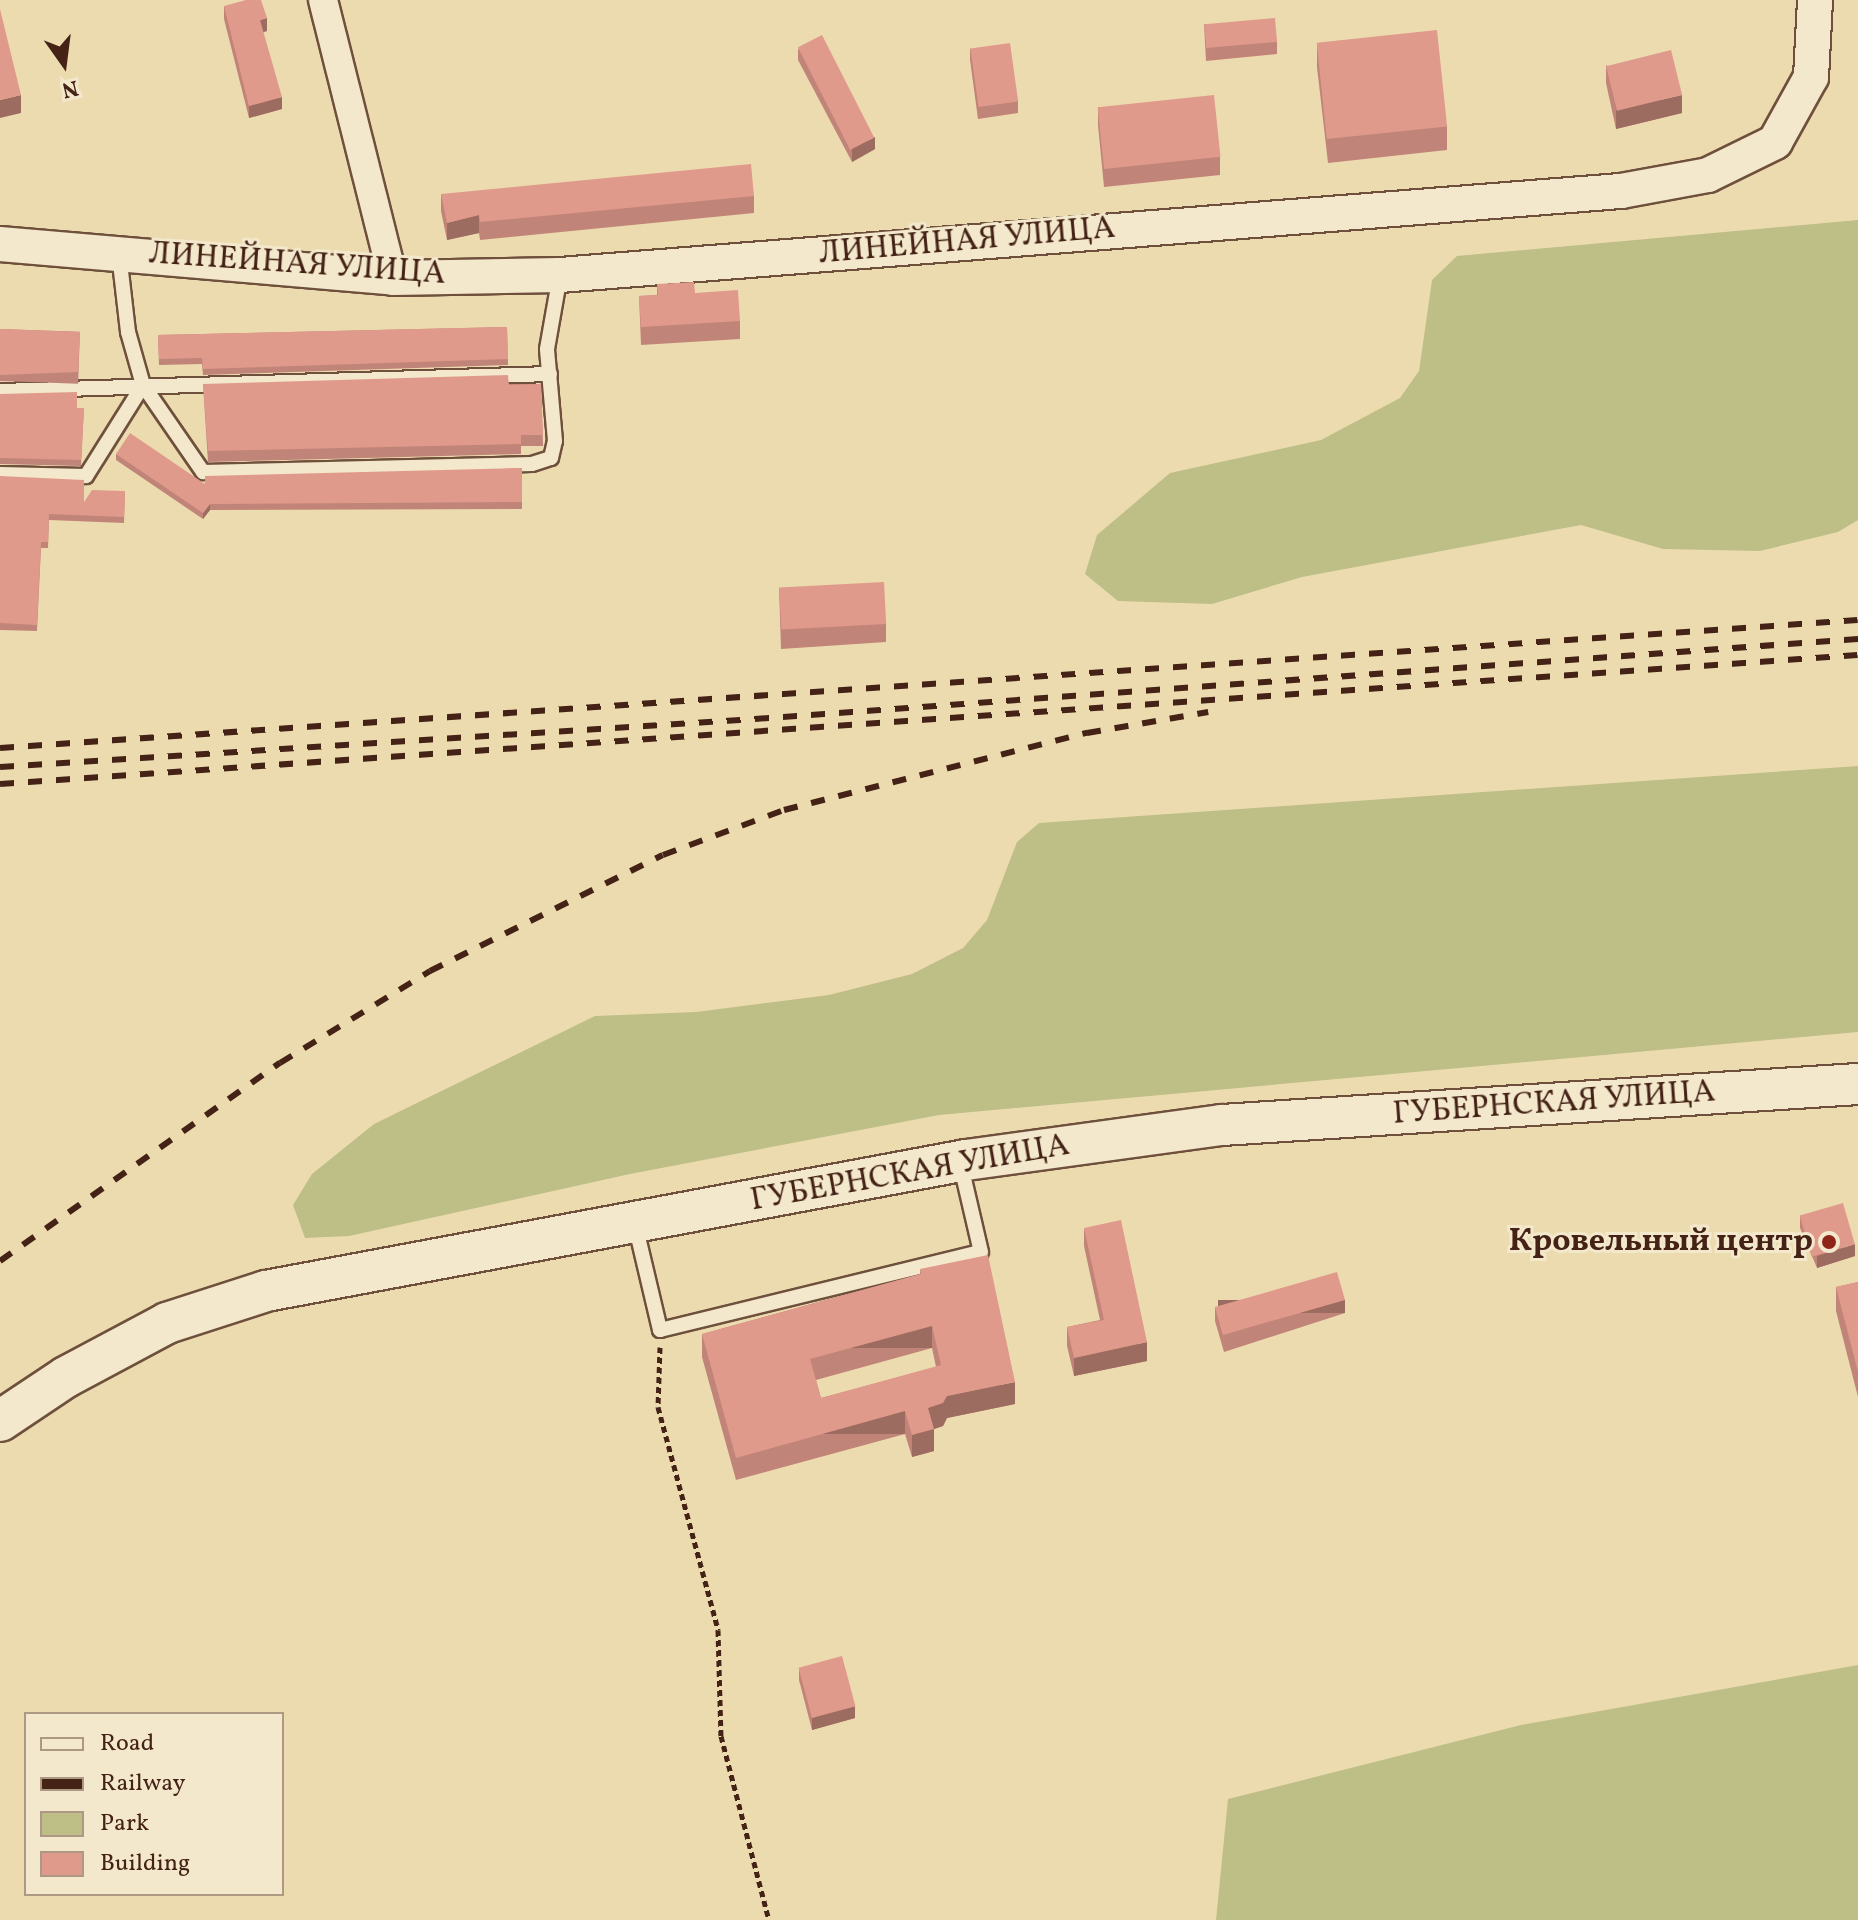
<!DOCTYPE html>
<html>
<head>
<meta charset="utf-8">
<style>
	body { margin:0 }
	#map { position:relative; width:1858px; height:1920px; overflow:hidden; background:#eddbb0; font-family:Vollkorn,serif }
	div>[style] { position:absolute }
	.green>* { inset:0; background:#bebe87 }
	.path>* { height:5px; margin-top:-2.5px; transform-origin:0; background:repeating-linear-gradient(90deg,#442216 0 6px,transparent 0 10px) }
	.roads { filter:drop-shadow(2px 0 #6e503c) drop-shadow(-2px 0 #6e503c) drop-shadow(0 2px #6e503c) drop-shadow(0 -2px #6e503c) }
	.service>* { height:14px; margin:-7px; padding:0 7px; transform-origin:7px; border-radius:7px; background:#f3e8cc }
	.minor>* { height:28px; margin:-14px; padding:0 14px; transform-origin:14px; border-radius:14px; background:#f3e8cc }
	.tertiary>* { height:34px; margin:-17px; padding:0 17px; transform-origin:17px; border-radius:17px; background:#f3e8cc }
	.secondary>* { height:40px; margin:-20px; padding:0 20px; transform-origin:20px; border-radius:20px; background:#f3e8cc }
	.rail>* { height:6px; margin-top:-3px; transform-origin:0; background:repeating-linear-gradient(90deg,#442216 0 14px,transparent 0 28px) }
	.wall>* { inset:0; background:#c18478; transform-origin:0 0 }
	.shaded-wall>* { inset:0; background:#9d6c61; transform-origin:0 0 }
	.building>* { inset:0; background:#e09a8b; transform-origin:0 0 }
	.dots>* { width:22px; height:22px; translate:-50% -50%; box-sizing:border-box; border:4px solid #f3e8cc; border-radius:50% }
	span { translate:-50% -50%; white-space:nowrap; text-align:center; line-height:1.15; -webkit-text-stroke:6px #f3e8cc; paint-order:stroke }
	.street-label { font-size:32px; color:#442216 }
	.poi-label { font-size:32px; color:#442216; font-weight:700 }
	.right { translate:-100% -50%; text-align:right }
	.legend { position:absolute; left:24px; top:1712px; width:260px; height:184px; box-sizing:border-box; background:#f3e8cc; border:2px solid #ad9983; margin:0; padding:10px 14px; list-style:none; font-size:24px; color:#442216 }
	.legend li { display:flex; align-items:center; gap:16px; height:40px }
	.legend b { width:40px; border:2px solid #ad9983 }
	.north { position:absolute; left:24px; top:24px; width:80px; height:80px; -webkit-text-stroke:6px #f3e8cc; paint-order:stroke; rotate:166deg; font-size:22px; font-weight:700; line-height:32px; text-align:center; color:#442216 }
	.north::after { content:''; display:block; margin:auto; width:28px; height:36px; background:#442216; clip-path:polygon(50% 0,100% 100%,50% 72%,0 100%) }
</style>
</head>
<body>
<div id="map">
	<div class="green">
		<i style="clip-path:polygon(1858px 220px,1858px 520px,1838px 532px,1760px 551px,1663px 549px,1581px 525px,1302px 577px,1212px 604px,1118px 601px,1085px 574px,1097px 535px,1170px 473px,1321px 440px,1400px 398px,1419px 371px,1432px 280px,1457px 256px)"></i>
		<i style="clip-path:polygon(1858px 766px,1858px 1032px,939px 1115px,630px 1174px,349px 1236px,305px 1238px,293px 1205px,312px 1174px,374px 1124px,595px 1016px,696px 1012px,829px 995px,912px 974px,963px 948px,987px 920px,1017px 842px,1039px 823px)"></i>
		<i style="clip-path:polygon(1858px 1665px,1858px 1920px,1216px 1920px,1228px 1799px,1521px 1725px)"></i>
	</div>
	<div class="path">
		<i style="left:660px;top:1347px;width:60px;rotate:91.9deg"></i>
		<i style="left:658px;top:1407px;width:231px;rotate:74.9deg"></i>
		<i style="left:718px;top:1630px;width:106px;rotate:88.4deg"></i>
		<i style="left:721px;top:1736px;width:190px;rotate:75.4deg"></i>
	</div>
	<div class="roads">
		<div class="service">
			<i style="left:119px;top:254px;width:79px;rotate:83.4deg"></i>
			<i style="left:128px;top:332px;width:55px;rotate:74.2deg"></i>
			<i style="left:143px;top:385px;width:106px;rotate:55.4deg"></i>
			<i style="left:203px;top:472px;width:329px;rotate:-1.4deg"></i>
			<i style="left:532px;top:464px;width:20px;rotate:-18deg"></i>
			<i style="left:551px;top:458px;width:17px;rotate:-77deg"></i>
			<i style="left:555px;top:441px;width:92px;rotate:-95deg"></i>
			<i style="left:547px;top:349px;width:75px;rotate:-80deg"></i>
			<i style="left:0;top:391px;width:550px;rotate:-1.77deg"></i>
			<i style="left:0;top:474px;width:86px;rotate:1.3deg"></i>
			<i style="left:86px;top:476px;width:107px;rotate:-57.9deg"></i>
			<i style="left:635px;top:1224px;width:109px;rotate:76.7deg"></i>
			<i style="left:660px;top:1330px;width:330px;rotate:-13.7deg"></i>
			<i style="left:981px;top:1252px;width:92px;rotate:-103.1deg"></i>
		</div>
		<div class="minor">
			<i style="left:323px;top:0;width:287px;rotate:75.9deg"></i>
		</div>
		<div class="tertiary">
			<i style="left:0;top:244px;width:394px;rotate:4.9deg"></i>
			<i style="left:393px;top:278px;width:167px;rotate:-1deg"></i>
			<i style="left:560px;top:275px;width:1064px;rotate:-4.53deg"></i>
			<i style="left:1621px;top:191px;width:88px;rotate:-10.4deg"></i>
			<i style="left:1708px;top:175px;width:75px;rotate:-26.2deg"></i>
			<i style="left:1775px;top:142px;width:74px;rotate:-61deg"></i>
			<i style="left:1811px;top:77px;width:77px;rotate:-87deg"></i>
		</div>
		<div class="secondary">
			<i style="left:0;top:1421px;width:79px;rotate:-33.7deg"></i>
			<i style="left:66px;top:1377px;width:115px;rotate:-28.1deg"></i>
			<i style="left:167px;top:1323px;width:104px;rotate:-17.9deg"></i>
			<i style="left:266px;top:1291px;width:712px;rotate:-10.6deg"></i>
			<i style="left:966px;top:1160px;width:258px;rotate:-7.8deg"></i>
			<i style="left:1222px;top:1125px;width:637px;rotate:-3.69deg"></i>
		</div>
	</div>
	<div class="rail">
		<i style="left:0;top:748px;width:1862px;rotate:-3.94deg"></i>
		<i style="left:0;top:767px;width:757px;rotate:-3.64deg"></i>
		<i style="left:755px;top:719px;width:1106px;rotate:-4.15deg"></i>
		<i style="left:0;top:784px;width:1862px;rotate:-3.97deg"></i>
		<i style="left:0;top:1261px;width:343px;rotate:-35.3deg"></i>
		<i style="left:280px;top:1063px;width:176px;rotate:-31.5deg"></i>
		<i style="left:430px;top:971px;width:260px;rotate:-26.5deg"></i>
		<i style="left:663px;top:855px;width:129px;rotate:-20.4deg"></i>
		<i style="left:784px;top:810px;width:313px;rotate:-14.3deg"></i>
		<i style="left:1087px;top:733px;width:123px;rotate:-9.8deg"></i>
	</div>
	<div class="wall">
		<i style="clip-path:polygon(224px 6px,267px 31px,263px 32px,282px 109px,249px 118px,224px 19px)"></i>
		<i style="clip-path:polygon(1204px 24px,1277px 42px,1277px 54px,1206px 61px)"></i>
		<i style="clip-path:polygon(1317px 43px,1447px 126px,1447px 150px,1328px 163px,1317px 67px)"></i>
		<i style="clip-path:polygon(798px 48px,875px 149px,852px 162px,798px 60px)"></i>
		<i style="clip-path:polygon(970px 48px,1018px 101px,1018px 113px,978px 119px,970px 60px)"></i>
		<i style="clip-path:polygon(1606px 65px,1682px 113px,1616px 129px,1606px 83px)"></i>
		<i style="clip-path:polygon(1098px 107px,1220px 157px,1220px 175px,1104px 187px,1098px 125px)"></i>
		<i style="clip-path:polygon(441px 194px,754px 196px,754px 213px,480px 240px,479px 233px,447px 240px,441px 211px)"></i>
		<i style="clip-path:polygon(657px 284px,695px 293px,740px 321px,740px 339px,641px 345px,639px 296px,657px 295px)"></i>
		<i style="clip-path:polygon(507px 327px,508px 365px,203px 375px,202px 364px,159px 365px,158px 335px)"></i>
		<i style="left:0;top:329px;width:80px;height:52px;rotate:2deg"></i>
		<i style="clip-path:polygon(203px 384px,541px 384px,543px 446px,521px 446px,521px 454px,208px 462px)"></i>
		<i style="clip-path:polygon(0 394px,77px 408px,84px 408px,81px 466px,0 464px)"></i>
		<i style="clip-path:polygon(116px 454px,205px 484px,522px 468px,522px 509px,210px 510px,203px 519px,116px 460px)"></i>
		<i style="clip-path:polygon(0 476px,84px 502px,125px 491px,124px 523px,49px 520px,48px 548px,41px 548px,37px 631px,0 630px)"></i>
		<i style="clip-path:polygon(779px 588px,886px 624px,886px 642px,781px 649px)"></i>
		<i style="clip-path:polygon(1800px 1215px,1855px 1256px,1817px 1268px,1800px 1228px)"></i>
		<i style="clip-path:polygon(1084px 1228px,1147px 1361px,1074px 1376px,1067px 1346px,1067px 1327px,1100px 1320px,1084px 1246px)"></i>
		<i style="clip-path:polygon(evenodd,920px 1269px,1015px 1404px,947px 1418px,943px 1426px,934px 1429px,934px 1451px,912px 1457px,905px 1434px,736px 1480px,702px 1357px,702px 1334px,920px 1274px,920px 1269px,932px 1348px,936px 1367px,821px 1398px,816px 1380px,932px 1348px)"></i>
		<i style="clip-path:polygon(1858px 1282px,1858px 1397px,1836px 1311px,1836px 1287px)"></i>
		<i style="clip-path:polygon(1215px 1308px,1345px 1313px,1224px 1352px,1215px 1321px)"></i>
		<i style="clip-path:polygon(799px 1668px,855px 1718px,812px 1730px,799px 1680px)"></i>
	</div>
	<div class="shaded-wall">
		<i style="clip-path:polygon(267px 18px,267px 31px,260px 33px,260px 20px)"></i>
		<i style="clip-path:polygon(21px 95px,21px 113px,0 118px,0 100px)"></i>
		<i style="clip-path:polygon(1682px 95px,1682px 113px,1616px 129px,1616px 110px)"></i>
		<i style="clip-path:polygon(282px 97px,282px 109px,249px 118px,249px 106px)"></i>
		<i style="clip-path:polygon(875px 137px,875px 149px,852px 162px,852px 149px)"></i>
		<i style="clip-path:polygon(479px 215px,479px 233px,447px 240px,447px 223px)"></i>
		<i style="clip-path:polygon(210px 504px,210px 510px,203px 519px,203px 513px)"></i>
		<i style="clip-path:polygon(1855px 1244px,1855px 1256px,1817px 1268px,1817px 1256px)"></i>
		<i style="left:1345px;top:1300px;width:13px;height:127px;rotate:90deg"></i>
		<i style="left:932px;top:1326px;width:22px;height:126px;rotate:90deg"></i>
		<i style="clip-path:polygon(1147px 1342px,1147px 1361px,1074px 1376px,1074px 1358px)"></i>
		<i style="clip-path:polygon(1015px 1382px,1015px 1404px,947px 1418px,943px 1426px,934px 1429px,934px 1451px,912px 1457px,912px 1435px,928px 1408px,947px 1396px)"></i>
		<i style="left:905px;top:1411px;width:23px;height:175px;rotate:90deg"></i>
		<i style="clip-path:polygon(855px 1706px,855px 1718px,812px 1730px,812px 1717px)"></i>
	</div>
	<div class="building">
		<i style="clip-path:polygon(246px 0,261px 0,267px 18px,260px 20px,282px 97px,249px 106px,224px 6px)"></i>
		<i style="clip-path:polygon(0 9px,21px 95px,0 100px)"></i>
		<i style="left:1275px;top:18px;width:24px;height:71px;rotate:85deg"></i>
		<i style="left:1437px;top:30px;width:97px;height:121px;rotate:84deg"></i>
		<i style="left:822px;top:35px;width:115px;height:27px;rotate:63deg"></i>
		<i style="left:1010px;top:43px;width:59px;height:40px;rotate:82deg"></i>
		<i style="left:1671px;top:50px;width:46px;height:67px;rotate:76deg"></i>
		<i style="left:1214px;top:95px;width:62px;height:117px;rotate:84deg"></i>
		<i style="clip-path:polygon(751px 164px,754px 196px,480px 222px,479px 215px,447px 223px,441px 194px)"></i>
		<i style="clip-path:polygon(694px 282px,695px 293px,738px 290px,740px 321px,641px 327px,639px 296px,658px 295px,657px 284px)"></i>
		<i style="clip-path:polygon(507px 327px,508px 359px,203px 369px,202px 358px,159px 359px,158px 335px)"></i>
		<i style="clip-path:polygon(0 329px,80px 332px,78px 372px,0 375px)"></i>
		<i style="clip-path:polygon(508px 375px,509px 385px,541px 384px,543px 435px,521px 435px,521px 444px,208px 451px,203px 384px)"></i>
		<i style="clip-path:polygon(77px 392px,77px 408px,84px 408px,81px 460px,0 458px,0 394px)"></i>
		<i style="clip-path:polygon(130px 433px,205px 484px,205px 476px,522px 468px,522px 502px,210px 504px,203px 513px,116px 454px)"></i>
		<i style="clip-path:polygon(0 476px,84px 480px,84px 502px,92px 490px,125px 491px,124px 517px,49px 514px,48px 542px,41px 542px,37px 625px,0 623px)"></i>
		<i style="left:884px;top:582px;width:42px;height:105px;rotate:87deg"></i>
		<i style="left:1843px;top:1203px;width:43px;height:45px;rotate:74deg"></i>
		<i style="clip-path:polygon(1121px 1220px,1147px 1342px,1074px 1358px,1067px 1327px,1104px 1320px,1084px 1228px)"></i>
		<i style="clip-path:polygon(evenodd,988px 1255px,1015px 1382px,947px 1396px,943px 1403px,928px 1408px,934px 1429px,912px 1435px,905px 1411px,736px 1458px,702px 1334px,921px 1274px,920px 1269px,988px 1255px,932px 1326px,941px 1365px,821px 1398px,810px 1359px,932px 1326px)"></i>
		<i style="left:1337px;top:1272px;width:29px;height:127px;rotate:74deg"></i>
		<i style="clip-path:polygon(1858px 1282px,1858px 1372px,1836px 1287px)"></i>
		<i style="left:842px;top:1656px;width:52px;height:45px;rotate:75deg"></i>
	</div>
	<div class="dots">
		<i style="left:1829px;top:1242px;background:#8f2418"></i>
	</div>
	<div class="street-label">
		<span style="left:967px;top:242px;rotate:-5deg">ЛИНЕЙНАЯ УЛИЦА</span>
		<span style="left:297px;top:265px;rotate:4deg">ЛИНЕЙНАЯ УЛИЦА</span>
		<span style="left:1554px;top:1104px;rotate:-4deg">ГУБЕРНСКАЯ УЛИЦА</span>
		<span style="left:910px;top:1174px;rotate:-10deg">ГУБЕРНСКАЯ УЛИЦА</span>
	</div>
	<div class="poi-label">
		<span class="right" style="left:1813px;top:1242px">Кровельный центр</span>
	</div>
	<ul class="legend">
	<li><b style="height:10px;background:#f3e8cc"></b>Road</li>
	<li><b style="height:10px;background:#442216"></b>Railway</li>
	<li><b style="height:22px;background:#bebe87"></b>Park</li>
	<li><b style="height:22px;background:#e09a8b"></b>Building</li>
	</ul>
	<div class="north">N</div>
</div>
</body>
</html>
